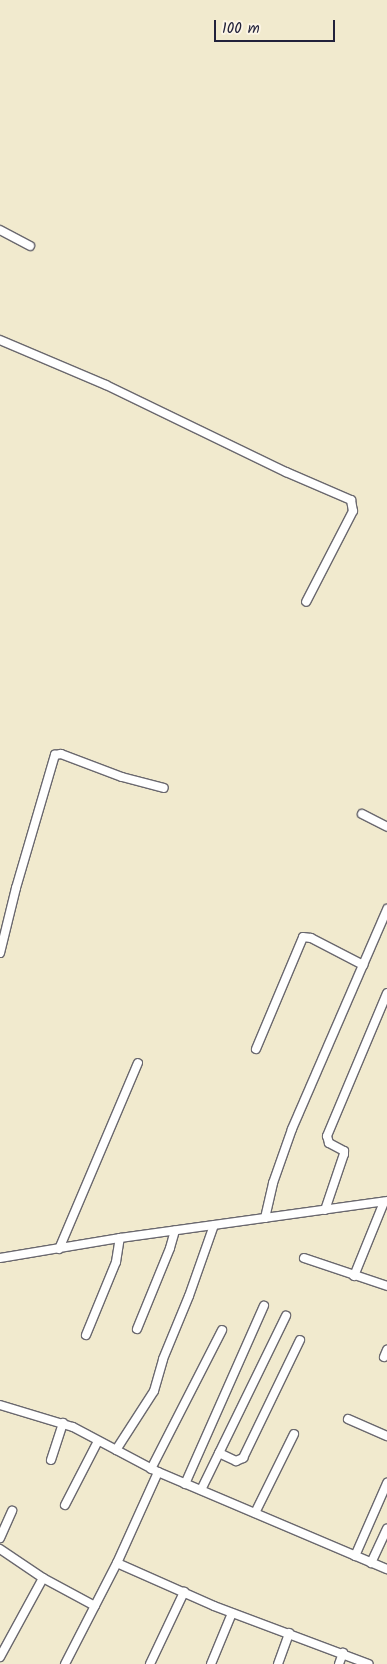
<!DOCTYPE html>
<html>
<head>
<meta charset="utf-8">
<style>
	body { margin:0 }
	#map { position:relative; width:387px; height:1664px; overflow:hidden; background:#f1eace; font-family:Kalam,sans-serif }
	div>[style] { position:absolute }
	.roads { filter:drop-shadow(1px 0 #6a686e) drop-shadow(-1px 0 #6a686e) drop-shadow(0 1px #6a686e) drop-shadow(0 -1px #6a686e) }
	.minor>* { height:8px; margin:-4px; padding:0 4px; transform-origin:4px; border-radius:4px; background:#fff }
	span { translate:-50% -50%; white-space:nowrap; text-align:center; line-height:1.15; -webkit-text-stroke:4px #fcf5e5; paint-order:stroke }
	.scale { position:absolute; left:214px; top:20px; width:121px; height:22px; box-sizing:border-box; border:2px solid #22223b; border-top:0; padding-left:6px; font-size:15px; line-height:18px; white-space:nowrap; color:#22223b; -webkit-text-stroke:4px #fcf5e5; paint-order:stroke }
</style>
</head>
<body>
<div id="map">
	<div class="roads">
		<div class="minor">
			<i style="left:0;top:230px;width:34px;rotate:28deg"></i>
			<i style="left:0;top:340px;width:115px;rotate:23deg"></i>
			<i style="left:106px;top:385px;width:200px;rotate:25.8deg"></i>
			<i style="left:286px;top:472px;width:71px;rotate:23.3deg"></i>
			<i style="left:351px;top:500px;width:11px;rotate:80deg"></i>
			<i style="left:353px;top:511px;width:102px;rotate:117.3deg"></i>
			<i style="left:362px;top:814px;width:28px;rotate:27deg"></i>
			<i style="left:0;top:953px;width:67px;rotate:-76.2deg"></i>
			<i style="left:16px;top:888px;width:139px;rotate:-73.7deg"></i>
			<i style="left:55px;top:755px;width:6px;rotate:-9deg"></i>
			<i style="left:61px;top:754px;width:65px;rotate:20.7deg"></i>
			<i style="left:122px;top:777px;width:43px;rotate:14.7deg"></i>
			<i style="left:256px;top:1049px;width:121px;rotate:-67.2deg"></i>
			<i style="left:303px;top:937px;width:8px;rotate:7deg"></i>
			<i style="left:311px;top:938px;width:59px;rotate:27.4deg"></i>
			<i style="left:325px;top:1210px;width:59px;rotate:-71.3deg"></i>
			<i style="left:344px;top:1154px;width:3px;rotate:-90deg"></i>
			<i style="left:344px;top:1151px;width:17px;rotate:-152deg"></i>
			<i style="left:329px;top:1143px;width:7px;rotate:-106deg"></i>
			<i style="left:327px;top:1136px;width:155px;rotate:-67.2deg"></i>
			<i style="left:265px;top:1218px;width:36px;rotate:-77deg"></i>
			<i style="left:273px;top:1183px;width:57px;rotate:-70.6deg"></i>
			<i style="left:292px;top:1129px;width:240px;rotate:-66.6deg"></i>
			<i style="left:59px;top:1249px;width:202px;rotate:-67deg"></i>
			<i style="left:0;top:1258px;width:122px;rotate:-9.5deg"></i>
			<i style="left:120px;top:1238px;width:270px;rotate:-7.9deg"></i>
			<i style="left:304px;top:1258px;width:88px;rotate:18.6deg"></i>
			<i style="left:354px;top:1276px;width:80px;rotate:-67.9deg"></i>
			<i style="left:137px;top:1329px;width:87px;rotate:-67.8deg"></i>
			<i style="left:170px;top:1248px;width:18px;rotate:-74deg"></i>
			<i style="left:86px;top:1335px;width:79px;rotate:-67.7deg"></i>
			<i style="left:116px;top:1262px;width:24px;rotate:-81deg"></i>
			<i style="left:384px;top:1357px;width:8px;rotate:-67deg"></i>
			<i style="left:0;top:1405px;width:76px;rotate:16.8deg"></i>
			<i style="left:73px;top:1427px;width:96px;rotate:27.9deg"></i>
			<i style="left:158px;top:1472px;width:249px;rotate:23deg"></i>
			<i style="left:348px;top:1419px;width:43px;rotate:23.6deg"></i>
			<i style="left:116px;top:1450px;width:70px;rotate:-57.2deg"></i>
			<i style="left:154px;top:1391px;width:33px;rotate:-74deg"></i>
			<i style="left:163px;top:1359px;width:68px;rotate:-67.6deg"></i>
			<i style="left:189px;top:1296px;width:75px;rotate:-70.6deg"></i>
			<i style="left:219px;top:1453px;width:19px;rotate:25deg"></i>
			<i style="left:236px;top:1461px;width:8px;rotate:-23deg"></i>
			<i style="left:243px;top:1458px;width:131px;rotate:-64.2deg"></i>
			<i style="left:51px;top:1460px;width:39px;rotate:-72deg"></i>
			<i style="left:151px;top:1469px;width:156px;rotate:-62.9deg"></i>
			<i style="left:185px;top:1484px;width:195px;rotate:-66.1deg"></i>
			<i style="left:201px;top:1490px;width:194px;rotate:-64deg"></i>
			<i style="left:65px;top:1505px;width:72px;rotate:-62.7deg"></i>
			<i style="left:255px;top:1513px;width:88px;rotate:-63.7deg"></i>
			<i style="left:0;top:1538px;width:30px;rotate:-66deg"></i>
			<i style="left:0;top:1549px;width:52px;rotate:34deg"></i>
			<i style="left:43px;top:1578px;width:59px;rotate:28.3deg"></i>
			<i style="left:355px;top:1556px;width:80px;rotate:-66.3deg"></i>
			<i style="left:117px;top:1563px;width:106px;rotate:23.9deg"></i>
			<i style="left:214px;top:1606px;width:165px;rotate:20.6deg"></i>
			<i style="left:371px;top:1563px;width:38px;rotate:-65deg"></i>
			<i style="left:0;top:1657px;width:90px;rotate:-61.4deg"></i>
			<i style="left:65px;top:1664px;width:114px;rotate:-62.8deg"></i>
			<i style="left:117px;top:1563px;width:100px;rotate:-65.7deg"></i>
			<i style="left:150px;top:1664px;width:80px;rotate:-64.7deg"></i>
			<i style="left:211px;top:1664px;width:55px;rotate:-67.6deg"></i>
			<i style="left:278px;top:1664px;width:33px;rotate:-70deg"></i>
			<i style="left:339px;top:1664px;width:12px;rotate:-70deg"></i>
		</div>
	</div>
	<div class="scale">100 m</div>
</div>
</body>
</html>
